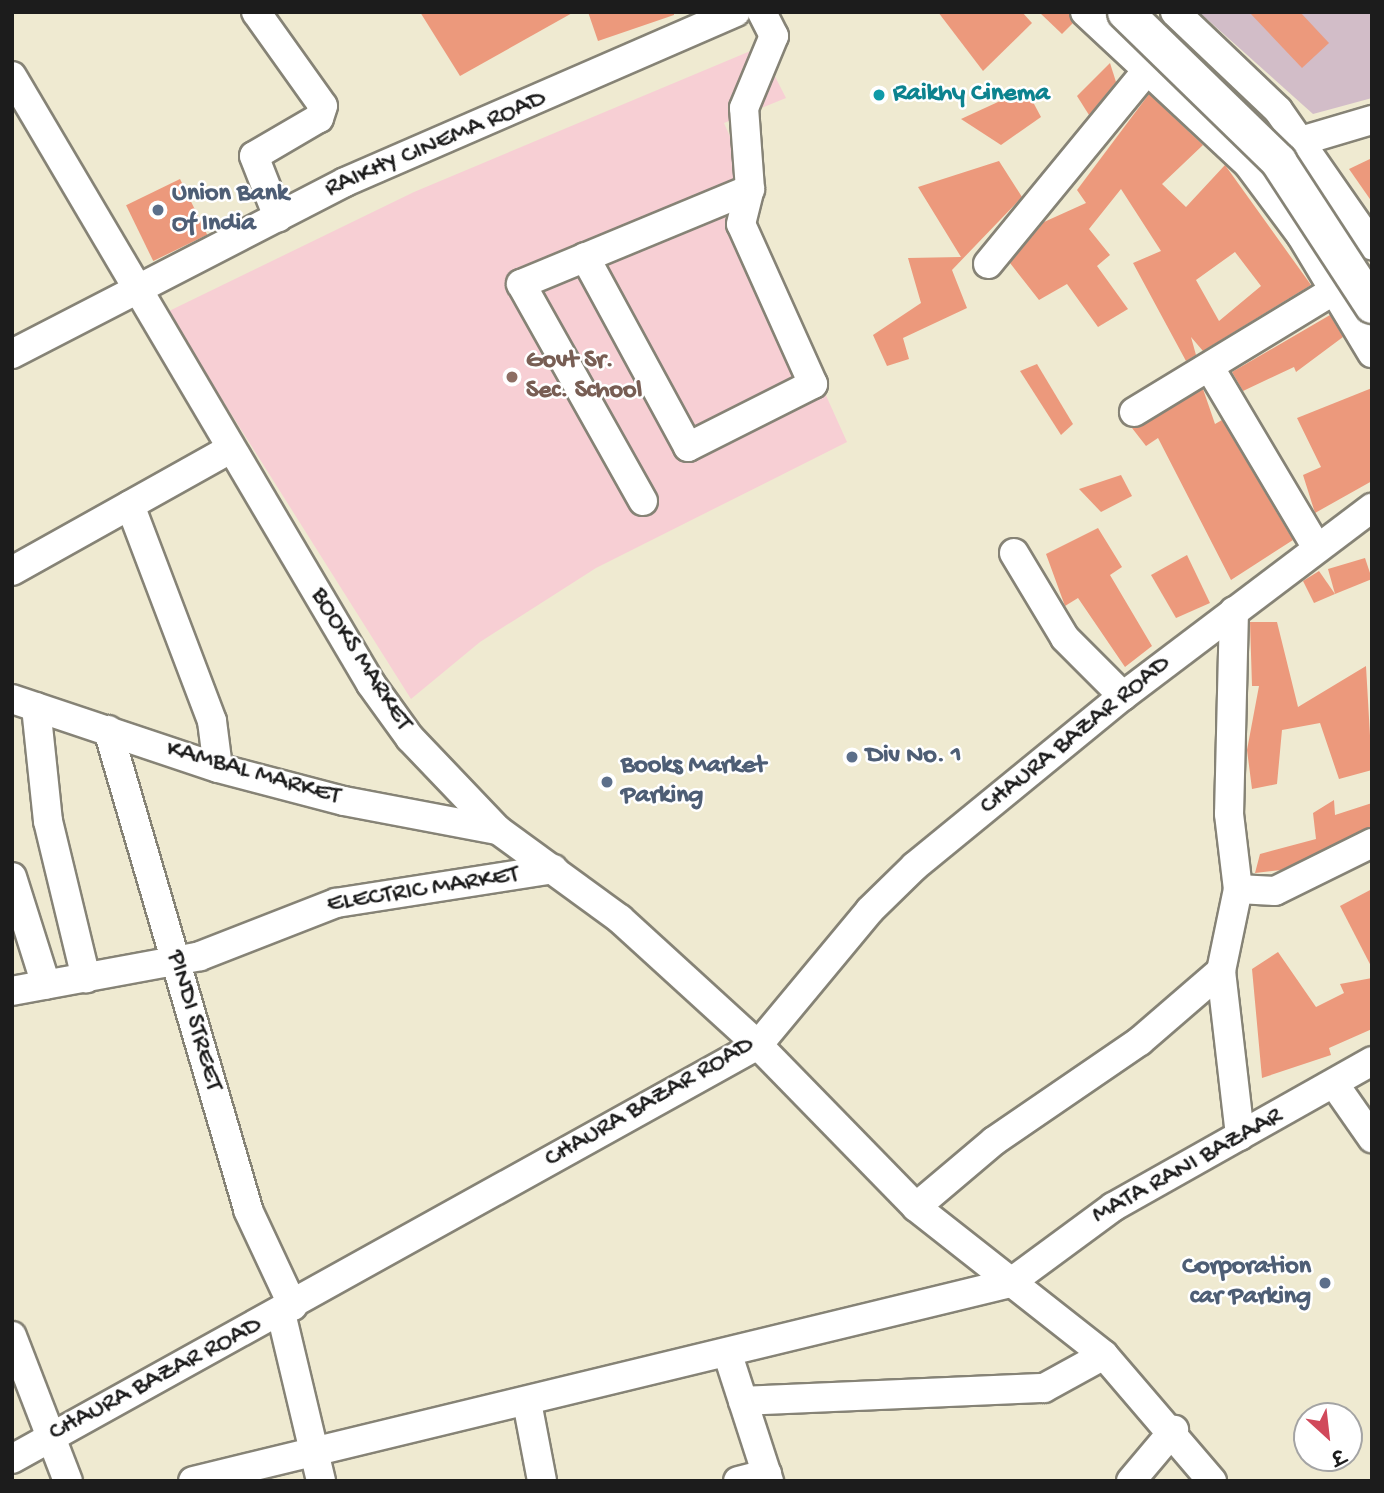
<!DOCTYPE html>
<html>
<head>
<meta charset="utf-8">
<style>
	body { margin:0 }
	#map { position:relative; width:1384px; height:1493px; overflow:hidden; background:#efead1; font-family:"Gochi Hand","Playpen Sans Deva",sans-serif }
	div>[style] { position:absolute }
	.built>* { inset:0; background:#f7cfd4 }
	.industrial>* { inset:0; background:#d2bdc8 }
	.building>* { inset:0; background:#ec997c; transform-origin:0 0 }
	.roads { filter:drop-shadow(2px 0 #868376) drop-shadow(-2px 0 #868376) drop-shadow(0 2px #868376) drop-shadow(0 -2px #868376) }
	.minor>* { height:28px; margin:-14px; padding:0 14px; transform-origin:14px; border-radius:14px; background:#fff }
	.bridges { filter:drop-shadow(2px 0 #868376) drop-shadow(-2px 0 #868376) drop-shadow(0 2px #868376) drop-shadow(0 -2px #868376) }
	.major-bridge>* { height:35px; margin:-17.5px; padding:0 17.5px; transform-origin:17.5px; border-radius:17.5px; background:#fff }
	.dots>* { width:19px; height:19px; translate:-50% -50%; box-sizing:border-box; border:4px solid #fff; border-radius:50% }
	span { translate:-50% -50%; white-space:nowrap; text-align:center; line-height:1.15; -webkit-text-stroke:5px #fff; paint-order:stroke }
	.culture-label { font-size:26px; color:#0d838f; font-weight:700 }
	.left { translate:0 -50%; text-align:left }
	.street-label { font-size:26px; color:#1c1c1c }
	.service-label { font-size:26px; color:#4e5e75; font-weight:700 }
	.right { translate:-100% -50%; text-align:right }
	.education-label { font-size:26px; color:#785e54; font-weight:700 }
	.frame { position:absolute; inset:0; border:14px solid #1c1c1c; pointer-events:none }
	.north { position:absolute; left:1293px; top:1402px; width:70px; height:70px; box-sizing:border-box; background:#fff; border:2px solid #a4a4a4; border-radius:50%; rotate:153deg; font-size:19px; font-weight:700; line-height:28px; text-align:center; color:#1c1c1c }
	.north::after { content:''; display:block; margin:auto; width:24px; height:32px; background:#d1495b; clip-path:polygon(50% 0,100% 100%,50% 72%,0 100%) }
</style>
</head>
<body>
<div id="map">
	<div class="built">
		<i style="clip-path:polygon(760px 47px,786px 98px,724px 123px,754px 191px,742px 209px,847px 442px,596px 568px,480px 642px,411px 699px,167px 312px,414px 192px)"></i>
	</div>
	<div class="industrial">
		<i style="clip-path:polygon(1199px 12px,1372px 12px,1372px 98px,1313px 114px)"></i>
	</div>
	<div class="building">
		<i style="clip-path:polygon(420px 12px,574px 12px,460px 76px)"></i>
		<i style="clip-path:polygon(588px 12px,674px 12px,674px 15px,598px 41px)"></i>
		<i style="clip-path:polygon(938px 12px,1022px 12px,1032px 23px,983px 71px)"></i>
		<i style="clip-path:polygon(1039px 12px,1069px 12px,1073px 23px,1062px 34px)"></i>
		<i style="clip-path:polygon(1249px 12px,1300px 12px,1329px 43px,1302px 68px)"></i>
		<i style="clip-path:polygon(1110px 63px,1116px 82px,1089px 115px,1077px 96px)"></i>
		<i style="clip-path:polygon(1026px 89px,1041px 117px,1001px 145px,961px 119px)"></i>
		<i style="clip-path:polygon(evenodd,1149px 94px,1203px 145px,1162px 184px,1186px 207px,1225px 165px,1311px 285px,1203px 351px,1191px 337px,1196px 355px,1186px 361px,1133px 263px,1161px 251px,1121px 189px,1089px 229px,1110px 255px,1097px 266px,1128px 309px,1098px 327px,1067px 284px,1039px 300px,1010px 263px,1044px 222px,1086px 203px,1077px 190px,1149px 94px,1235px 252px,1261px 286px,1219px 321px,1196px 280px,1235px 252px)"></i>
		<i style="clip-path:polygon(1372px 158px,1372px 202px,1349px 169px)"></i>
		<i style="clip-path:polygon(999px 161px,1022px 197px,952px 270px,967px 308px,903px 338px,909px 359px,887px 366px,873px 335px,921px 303px,908px 258px,961px 257px,918px 187px)"></i>
		<i style="left:180px;top:179px;width:62px;height:60px;rotate:64deg"></i>
		<i style="clip-path:polygon(1330px 315px,1343px 337px,1296px 372px,1294px 367px,1243px 391px,1232px 372px)"></i>
		<i style="clip-path:polygon(1037px 364px,1073px 424px,1061px 435px,1020px 371px)"></i>
		<i style="clip-path:polygon(1372px 388px,1372px 481px,1315px 513px,1303px 475px,1321px 467px,1297px 418px)"></i>
		<i style="clip-path:polygon(1203px 389px,1215px 424px,1222px 420px,1293px 540px,1231px 580px,1158px 438px,1146px 446px,1132px 428px)"></i>
		<i style="clip-path:polygon(1121px 475px,1132px 496px,1101px 512px,1079px 489px)"></i>
		<i style="clip-path:polygon(1098px 528px,1122px 567px,1110px 575px,1152px 646px,1125px 667px,1078px 598px,1065px 606px,1046px 554px)"></i>
		<i style="clip-path:polygon(1187px 555px,1210px 603px,1176px 618px,1151px 575px)"></i>
		<i style="clip-path:polygon(1365px 558px,1372px 579px,1335px 594px,1328px 569px)"></i>
		<i style="clip-path:polygon(1319px 571px,1335px 594px,1314px 603px,1303px 581px)"></i>
		<i style="clip-path:polygon(1250px 622px,1277px 622px,1298px 707px,1366px 666px,1372px 770px,1339px 779px,1320px 723px,1282px 730px,1277px 784px,1252px 789px,1247px 750px,1259px 686px,1252px 686px)"></i>
		<i style="clip-path:polygon(1334px 800px,1335px 815px,1372px 803px,1372px 827px,1281px 870px,1255px 873px,1260px 854px,1316px 839px,1313px 813px)"></i>
		<i style="clip-path:polygon(1372px 889px,1372px 968px,1340px 906px)"></i>
		<i style="clip-path:polygon(1278px 952px,1316px 1007px,1344px 993px,1340px 984px,1372px 978px,1372px 1029px,1329px 1048px,1331px 1055px,1262px 1078px,1252px 969px)"></i>
	</div>
	<div class="roads">
		<div class="minor">
			<i style="left:256px;top:12px;width:115px;rotate:54.5deg"></i>
			<i style="left:323px;top:106px;width:13px;rotate:108deg"></i>
			<i style="left:319px;top:118px;width:75px;rotate:149.7deg"></i>
			<i style="left:254px;top:156px;width:66px;rotate:68.5deg"></i>
			<i style="left:1085px;top:12px;width:223px;rotate:43deg"></i>
			<i style="left:1248px;top:164px;width:89px;rotate:53.3deg"></i>
			<i style="left:1301px;top:235px;width:138px;rotate:59deg"></i>
			<i style="left:1175px;top:12px;width:142px;rotate:43.6deg"></i>
			<i style="left:1278px;top:110px;width:165px;rotate:55.2deg"></i>
			<i style="left:12px;top:76px;width:706px;rotate:59.44deg"></i>
			<i style="left:371px;top:684px;width:67px;rotate:54.2deg"></i>
			<i style="left:410px;top:738px;width:127px;rotate:46.3deg"></i>
			<i style="left:498px;top:830px;width:151px;rotate:36.1deg"></i>
			<i style="left:620px;top:919px;width:187px;rotate:42.4deg"></i>
			<i style="left:758px;top:1045px;width:226px;rotate:45.7deg"></i>
			<i style="left:916px;top:1207px;width:239px;rotate:38.2deg"></i>
			<i style="left:1104px;top:1355px;width:166px;rotate:49.4deg"></i>
			<i style="left:1284px;top:146px;width:92px;rotate:-16.5deg"></i>
			<i style="left:585px;top:257px;width:216px;rotate:61.5deg"></i>
			<i style="left:688px;top:447px;width:140px;rotate:-26.7deg"></i>
			<i style="left:813px;top:384px;width:175px;rotate:-114.2deg"></i>
			<i style="left:741px;top:224px;width:36px;rotate:-76deg"></i>
			<i style="left:750px;top:189px;width:81px;rotate:-94.2deg"></i>
			<i style="left:744px;top:108px;width:78px;rotate:-67.4deg"></i>
			<i style="left:774px;top:36px;width:27px;rotate:-117deg"></i>
			<i style="left:988px;top:264px;width:254px;rotate:-50.6deg"></i>
			<i style="left:12px;top:354px;width:375px;rotate:-27.3deg"></i>
			<i style="left:345px;top:182px;width:426px;rotate:-23.5deg"></i>
			<i style="left:1210px;top:368px;width:209px;rotate:59.3deg"></i>
			<i style="left:1134px;top:412px;width:237px;rotate:-31.3deg"></i>
			<i style="left:643px;top:501px;width:249px;rotate:-119.3deg"></i>
			<i style="left:521px;top:284px;width:248px;rotate:-22.5deg"></i>
			<i style="left:130px;top:505px;width:231px;rotate:69.2deg"></i>
			<i style="left:212px;top:721px;width:47px;rotate:82.7deg"></i>
			<i style="left:1014px;top:553px;width:99px;rotate:59deg"></i>
			<i style="left:1065px;top:638px;width:82px;rotate:45deg"></i>
			<i style="left:12px;top:571px;width:250px;rotate:-29.2deg"></i>
			<i style="left:1234px;top:611px;width:203px;rotate:91.4deg"></i>
			<i style="left:1229px;top:814px;width:76px;rotate:83.2deg"></i>
			<i style="left:1238px;top:889px;width:84px;rotate:101.7deg"></i>
			<i style="left:1221px;top:971px;width:166px;rotate:83.4deg"></i>
			<i style="left:12px;top:699px;width:217px;rotate:18.5deg"></i>
			<i style="left:218px;top:768px;width:130px;rotate:14.7deg"></i>
			<i style="left:344px;top:801px;width:157px;rotate:10.7deg"></i>
			<i style="left:36px;top:707px;width:115px;rotate:84deg"></i>
			<i style="left:48px;top:821px;width:162px;rotate:76.4deg"></i>
			<i style="left:108px;top:730px;width:500px;rotate:73.7deg"></i>
			<i style="left:248px;top:1210px;width:106px;rotate:64.9deg"></i>
			<i style="left:12px;top:877px;width:113px;rotate:72.5deg"></i>
			<i style="left:1238px;top:889px;width:37px;rotate:3deg"></i>
			<i style="left:1275px;top:891px;width:108px;rotate:-26.3deg"></i>
			<i style="left:12px;top:991px;width:191px;rotate:-10.5deg"></i>
			<i style="left:200px;top:956px;width:146px;rotate:-21.3deg"></i>
			<i style="left:336px;top:903px;width:220px;rotate:-8.9deg"></i>
			<i style="left:1335px;top:1085px;width:65px;rotate:55.1deg"></i>
			<i style="left:916px;top:1207px;width:102px;rotate:-40.2deg"></i>
			<i style="left:994px;top:1141px;width:177px;rotate:-34.4deg"></i>
			<i style="left:1140px;top:1041px;width:107px;rotate:-40.8deg"></i>
			<i style="left:281px;top:1313px;width:173px;rotate:76.6deg"></i>
			<i style="left:12px;top:1336px;width:155px;rotate:68.9deg"></i>
			<i style="left:728px;top:1355px;width:133px;rotate:72deg"></i>
			<i style="left:743px;top:1401px;width:301px;rotate:-2.5deg"></i>
			<i style="left:1044px;top:1388px;width:68px;rotate:-28.8deg"></i>
			<i style="left:527px;top:1402px;width:80px;rotate:79.2deg"></i>
			<i style="left:12px;top:1459px;width:853px;rotate:-29.03deg"></i>
			<i style="left:758px;top:1045px;width:175px;rotate:-50.3deg"></i>
			<i style="left:870px;top:910px;width:63px;rotate:-44.4deg"></i>
			<i style="left:915px;top:866px;width:269px;rotate:-39.3deg"></i>
			<i style="left:1123px;top:696px;width:312px;rotate:-37.1deg"></i>
			<i style="left:193px;top:1481px;width:841px;rotate:-13.62deg"></i>
			<i style="left:1010px;top:1283px;width:128px;rotate:-36.4deg"></i>
			<i style="left:1113px;top:1207px;width:297px;rotate:-29.4deg"></i>
			<i style="left:738px;top:1481px;width:30px;rotate:-14deg"></i>
			<i style="left:1131px;top:1481px;width:67px;rotate:-49.9deg"></i>
		</div>
	</div>
	<div class="bridges">
		<div class="major-bridge">
			<i style="left:1125px;top:12px;width:214px;rotate:44.2deg"></i>
			<i style="left:1278px;top:161px;width:172px;rotate:56.9deg"></i>
		</div>
	</div>
	<div class="dots">
		<i style="left:879px;top:95px;background:#0f9aa8"></i>
		<i style="left:158px;top:210px;background:#5c6f8a"></i>
		<i style="left:512px;top:377px;background:#8d6e63"></i>
		<i style="left:852px;top:757px;background:#5c6f8a"></i>
		<i style="left:607px;top:782px;background:#5c6f8a"></i>
		<i style="left:1325px;top:1283px;background:#5c6f8a"></i>
	</div>
	<div class="culture-label">
		<span class="left" style="left:893px;top:95px">Raikhy Cinema</span>
	</div>
	<div class="street-label">
		<span style="left:436px;top:145px;rotate:-23deg">RAIKHY CINEMA ROAD</span>
		<span style="left:360px;top:660px;rotate:57deg">BOOKS MARKET</span>
		<span style="left:1076px;top:736px;rotate:-39deg">CHAURA BAZAR ROAD</span>
		<span style="left:253px;top:774px;rotate:16deg">KAMBAL MARKET</span>
		<span style="left:423px;top:891px;rotate:-9deg">ELECTRIC MARKET</span>
		<span style="left:193px;top:1021px;rotate:74deg">PINDI STREET</span>
		<span style="left:650px;top:1103px;rotate:-30deg">CHAURA BAZAR ROAD</span>
		<span style="left:1188px;top:1167px;rotate:-29deg">MATA RANI BAZAAR</span>
		<span style="left:156px;top:1380px;rotate:-28deg">CHAURA BAZAR ROAD</span>
	</div>
	<div class="service-label">
		<span class="left" style="left:172px;top:210px">Union Bank<br>Of India</span>
		<span class="left" style="left:866px;top:757px">Div No. 1</span>
		<span class="left" style="left:621px;top:782px">Books Market<br>Parking</span>
		<span class="right" style="left:1311px;top:1283px">Corporation<br>car Parking</span>
	</div>
	<div class="education-label">
		<span class="left" style="left:526px;top:377px">Govt Sr.<br>Sec. School</span>
	</div>
	<div class="frame"></div>
	<div class="north">उ</div>
</div>
</body>
</html>
